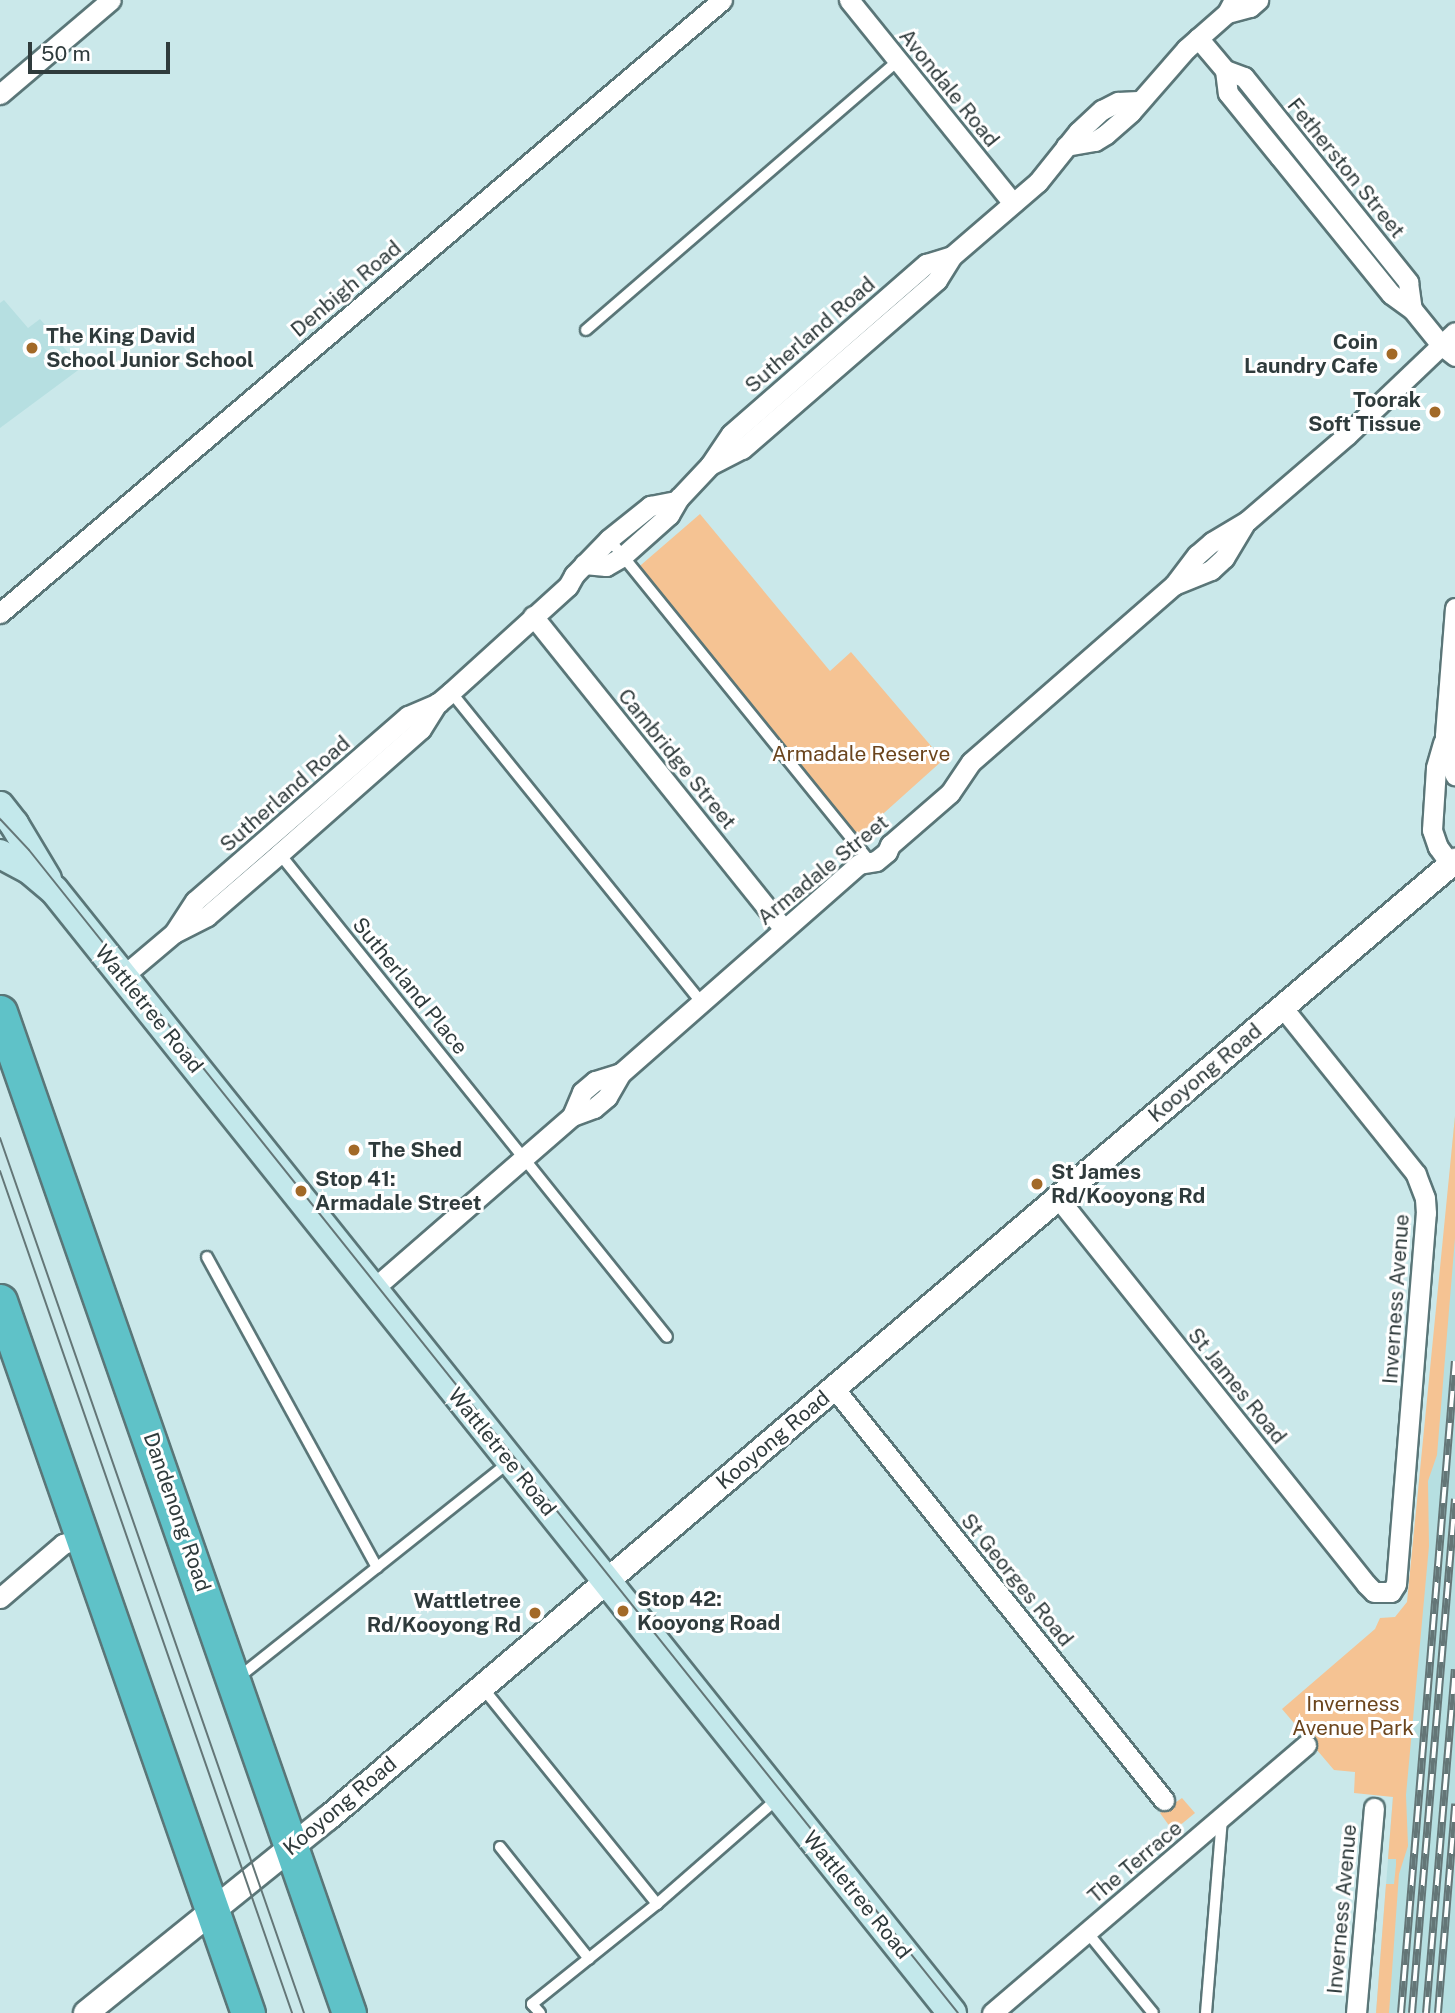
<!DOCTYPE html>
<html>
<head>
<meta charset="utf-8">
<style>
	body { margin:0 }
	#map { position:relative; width:1455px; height:2013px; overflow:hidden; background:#cae8ea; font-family:"Public Sans",sans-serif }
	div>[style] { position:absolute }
	.built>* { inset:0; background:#b6dfe1 }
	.green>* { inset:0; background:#f5c393 }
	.building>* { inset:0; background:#7be0e8; transform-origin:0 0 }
	.roads { filter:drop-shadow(2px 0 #5a7678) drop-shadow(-2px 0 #5a7678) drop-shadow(0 2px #5a7678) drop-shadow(0 -2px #5a7678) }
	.service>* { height:10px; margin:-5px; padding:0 5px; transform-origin:5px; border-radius:5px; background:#fff }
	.minor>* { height:19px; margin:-9.5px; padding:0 9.5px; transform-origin:9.5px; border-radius:9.5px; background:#fff }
	.tertiary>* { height:24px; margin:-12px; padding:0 12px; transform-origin:12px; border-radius:12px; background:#fff }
	.secondary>* { height:28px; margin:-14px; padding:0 14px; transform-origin:14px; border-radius:14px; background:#c3e8eb }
	.trunk>* { height:33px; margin:-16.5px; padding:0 16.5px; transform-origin:16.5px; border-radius:16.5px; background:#5fc2c8 }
	.tram>* { height:2px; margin:-1px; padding:0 1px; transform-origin:1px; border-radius:1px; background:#647677 }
	.rail>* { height:8px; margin-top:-4px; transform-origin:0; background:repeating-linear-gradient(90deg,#fff 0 16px,#647677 0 32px); box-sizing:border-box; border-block:2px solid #647677 }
	.dots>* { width:19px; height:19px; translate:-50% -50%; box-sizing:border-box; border:4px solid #fff; border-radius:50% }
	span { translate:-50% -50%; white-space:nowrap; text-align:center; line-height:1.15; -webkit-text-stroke:6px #fff; paint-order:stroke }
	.street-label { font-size:21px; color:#2f3b3c }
	.poi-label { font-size:21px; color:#2f3b3c; font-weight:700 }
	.left { translate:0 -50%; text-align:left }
	.right { translate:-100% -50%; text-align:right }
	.park-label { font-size:21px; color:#6b451d }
	.scale { position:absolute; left:28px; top:42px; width:142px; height:32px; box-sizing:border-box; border:4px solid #2f3b3c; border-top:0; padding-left:9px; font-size:21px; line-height:24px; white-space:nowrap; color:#2f3b3c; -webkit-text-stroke:5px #fff; paint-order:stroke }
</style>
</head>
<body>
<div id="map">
	<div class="built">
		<i style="clip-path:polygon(4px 300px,28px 328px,40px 319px,81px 368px,0 428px,0 303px)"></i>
		<i style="clip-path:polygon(1455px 1116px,1455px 2013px,1376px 2013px,1393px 1796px)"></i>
	</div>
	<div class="green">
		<i style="clip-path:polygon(700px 514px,830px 671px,851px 652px,943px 760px,855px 839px,634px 571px)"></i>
		<i style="clip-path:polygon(1455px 1116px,1455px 1238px,1437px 1455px,1428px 1481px,1429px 1546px,1406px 1795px,1408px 1846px,1399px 1874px,1389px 2013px,1376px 2013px,1386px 1884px,1394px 1884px,1396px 1865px,1396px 1859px,1388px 1859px,1393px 1797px,1354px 1793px,1355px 1772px,1334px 1770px,1282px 1709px,1375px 1629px,1380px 1618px,1395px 1617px,1407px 1602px)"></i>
		<i style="clip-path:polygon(1182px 1798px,1195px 1813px,1173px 1831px,1160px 1813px)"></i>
	</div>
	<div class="building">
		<i style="left:354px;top:1141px;width:14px;height:11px;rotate:51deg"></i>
	</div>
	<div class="roads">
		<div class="service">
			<i style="left:586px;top:330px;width:412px;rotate:-40.8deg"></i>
			<i style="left:609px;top:539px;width:416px;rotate:51deg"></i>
			<i style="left:451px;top:692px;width:398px;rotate:51.1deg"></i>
			<i style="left:279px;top:853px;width:620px;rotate:51.28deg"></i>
			<i style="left:207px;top:1257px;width:354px;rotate:61.3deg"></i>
			<i style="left:239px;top:1677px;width:345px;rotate:-38.5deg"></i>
			<i style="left:482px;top:1687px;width:279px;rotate:51.1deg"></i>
			<i style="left:500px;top:1847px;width:143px;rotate:51.5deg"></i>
			<i style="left:1087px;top:1932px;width:104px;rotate:50.8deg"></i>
			<i style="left:540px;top:2013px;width:12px;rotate:-132deg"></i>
			<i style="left:532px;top:2004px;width:160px;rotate:-38.7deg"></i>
			<i style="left:657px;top:1904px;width:161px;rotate:-41.2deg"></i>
			<i style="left:1206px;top:2013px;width:196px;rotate:-85.3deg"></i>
		</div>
		<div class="minor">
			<i style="left:849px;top:0;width:261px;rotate:51.1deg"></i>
			<i style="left:1227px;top:13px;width:24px;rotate:-15deg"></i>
			<i style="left:1250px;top:7px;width:11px;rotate:-41deg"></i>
			<i style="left:1198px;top:38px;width:42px;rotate:49.8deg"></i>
			<i style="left:1225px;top:70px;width:23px;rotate:83deg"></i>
			<i style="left:1228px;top:93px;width:82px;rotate:50.9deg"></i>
			<i style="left:1280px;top:157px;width:176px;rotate:51deg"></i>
			<i style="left:1391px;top:294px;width:26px;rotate:36deg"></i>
			<i style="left:1412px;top:309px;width:46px;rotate:51.1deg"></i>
			<i style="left:1441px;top:345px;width:18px;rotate:38deg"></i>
			<i style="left:1225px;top:70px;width:20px;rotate:20deg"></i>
			<i style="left:1244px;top:77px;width:263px;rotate:51.3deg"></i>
			<i style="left:1408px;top:282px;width:27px;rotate:82deg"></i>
			<i style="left:0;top:94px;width:145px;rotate:-40.3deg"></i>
			<i style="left:1066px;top:146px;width:29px;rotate:-10deg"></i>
			<i style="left:1095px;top:141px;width:13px;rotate:-32deg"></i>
			<i style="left:1106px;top:134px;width:33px;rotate:-41deg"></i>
			<i style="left:1131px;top:112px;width:84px;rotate:-48.9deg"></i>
			<i style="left:1186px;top:49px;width:55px;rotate:-41.3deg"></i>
			<i style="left:1227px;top:13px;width:15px;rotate:-62deg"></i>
			<i style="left:710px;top:465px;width:36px;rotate:-27deg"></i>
			<i style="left:742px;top:449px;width:258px;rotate:-40.9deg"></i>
			<i style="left:937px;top:280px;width:28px;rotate:-58deg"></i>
			<i style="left:952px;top:256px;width:113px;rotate:-40.7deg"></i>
			<i style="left:1038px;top:182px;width:64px;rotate:-51.3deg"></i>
			<i style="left:1078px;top:132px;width:33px;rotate:-43deg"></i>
			<i style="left:1102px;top:110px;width:18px;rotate:-27deg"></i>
			<i style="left:1118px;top:102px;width:20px;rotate:-3deg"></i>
			<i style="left:584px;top:564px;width:22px;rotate:5deg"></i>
			<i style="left:606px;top:566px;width:20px;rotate:-30deg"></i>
			<i style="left:623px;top:556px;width:62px;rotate:-41.7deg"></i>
			<i style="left:669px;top:515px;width:20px;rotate:-60deg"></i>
			<i style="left:679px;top:498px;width:45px;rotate:-46.8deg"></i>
			<i style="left:710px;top:465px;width:37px;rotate:-56deg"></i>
			<i style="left:731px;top:434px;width:259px;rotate:-41.1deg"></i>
			<i style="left:926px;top:264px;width:27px;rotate:-17deg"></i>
			<i style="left:1174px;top:585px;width:40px;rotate:-22deg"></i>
			<i style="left:1211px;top:570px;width:18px;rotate:-43deg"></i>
			<i style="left:1224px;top:558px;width:39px;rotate:-59deg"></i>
			<i style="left:1455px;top:608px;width:128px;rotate:94.5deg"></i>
			<i style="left:1445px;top:736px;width:21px;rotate:85deg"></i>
			<i style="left:1447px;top:757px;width:20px;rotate:66deg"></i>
			<i style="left:0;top:613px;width:947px;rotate:-40.33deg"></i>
			<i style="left:533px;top:616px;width:401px;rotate:51.3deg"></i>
			<i style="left:1443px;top:743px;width:26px;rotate:106deg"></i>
			<i style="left:1436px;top:768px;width:62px;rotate:93.7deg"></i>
			<i style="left:1432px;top:830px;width:18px;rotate:71deg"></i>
			<i style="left:1438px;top:847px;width:22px;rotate:54deg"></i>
			<i style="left:174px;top:933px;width:38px;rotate:-57deg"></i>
			<i style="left:195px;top:901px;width:282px;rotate:-41deg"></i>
			<i style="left:408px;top:716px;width:33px;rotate:-23deg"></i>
			<i style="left:438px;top:703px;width:17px;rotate:-40deg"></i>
			<i style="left:451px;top:692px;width:158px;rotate:-42.2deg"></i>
			<i style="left:568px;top:586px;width:13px;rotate:-61deg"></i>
			<i style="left:574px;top:575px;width:50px;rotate:-45.8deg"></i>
			<i style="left:609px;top:539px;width:53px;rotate:-38.8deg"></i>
			<i style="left:650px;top:506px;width:26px;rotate:-11deg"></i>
			<i style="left:123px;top:976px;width:67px;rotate:-40.1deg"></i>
			<i style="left:174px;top:933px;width:37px;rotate:-27deg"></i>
			<i style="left:207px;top:916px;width:95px;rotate:-40.7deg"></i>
			<i style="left:279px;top:854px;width:189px;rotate:-41.4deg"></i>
			<i style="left:421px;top:729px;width:31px;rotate:-58deg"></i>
			<i style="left:572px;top:1116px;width:26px;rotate:-67deg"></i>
			<i style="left:582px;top:1092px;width:17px;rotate:-40deg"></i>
			<i style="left:595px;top:1081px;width:27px;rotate:-17deg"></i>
			<i style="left:1058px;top:1198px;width:494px;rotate:51.4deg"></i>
			<i style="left:1366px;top:1584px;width:11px;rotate:45deg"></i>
			<i style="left:1374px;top:1592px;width:17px"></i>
			<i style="left:1391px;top:1592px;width:9px;rotate:-58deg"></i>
			<i style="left:1396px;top:1584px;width:372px;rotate:-85.4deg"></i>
			<i style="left:1426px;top:1213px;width:15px;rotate:-94deg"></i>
			<i style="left:1425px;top:1198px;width:26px;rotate:-111deg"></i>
			<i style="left:1416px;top:1174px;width:213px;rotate:-128.7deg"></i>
			<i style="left:373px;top:1289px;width:264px;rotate:-41deg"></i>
			<i style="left:572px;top:1116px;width:23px;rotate:-20deg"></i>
			<i style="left:594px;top:1108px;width:17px;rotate:-40deg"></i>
			<i style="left:607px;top:1097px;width:28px;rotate:-60deg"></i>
			<i style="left:621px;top:1073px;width:317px;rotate:-41.3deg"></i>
			<i style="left:859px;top:864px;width:17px;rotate:-10deg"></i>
			<i style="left:876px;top:861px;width:14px;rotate:-39deg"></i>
			<i style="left:887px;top:852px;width:8px;rotate:-67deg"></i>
			<i style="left:890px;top:845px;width:79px;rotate:-40.9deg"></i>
			<i style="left:950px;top:793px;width:37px;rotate:-56deg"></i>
			<i style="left:971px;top:762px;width:269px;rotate:-41.1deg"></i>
			<i style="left:1174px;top:585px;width:38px;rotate:-53deg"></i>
			<i style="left:1197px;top:555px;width:20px;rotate:-41deg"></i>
			<i style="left:1212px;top:542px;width:41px;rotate:-31deg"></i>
			<i style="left:1247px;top:521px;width:132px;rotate:-40.7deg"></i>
			<i style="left:1347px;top:435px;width:149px;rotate:-43.6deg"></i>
			<i style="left:834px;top:1388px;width:528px;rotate:51.31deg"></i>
			<i style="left:0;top:1598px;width:83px;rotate:-40.6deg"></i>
			<i style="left:63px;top:1544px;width:21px;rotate:-19deg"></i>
			<i style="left:992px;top:2013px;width:413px;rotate:-40.5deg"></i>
			<i style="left:1356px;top:2013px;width:206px;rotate:-85deg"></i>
		</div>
		<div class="tertiary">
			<i style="left:86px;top:2013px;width:311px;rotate:-38.9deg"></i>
			<i style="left:328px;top:1818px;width:1479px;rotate:-40.34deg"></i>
		</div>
		<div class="secondary">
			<i style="left:0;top:806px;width:23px;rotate:52deg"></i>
			<i style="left:14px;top:824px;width:64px;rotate:59deg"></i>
			<i style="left:0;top:854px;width:34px;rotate:28deg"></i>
			<i style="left:30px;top:870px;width:31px;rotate:40deg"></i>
			<i style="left:54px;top:890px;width:1438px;rotate:51.35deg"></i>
		</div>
		<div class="trunk">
			<i style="left:0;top:1012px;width:1060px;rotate:70.78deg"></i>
			<i style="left:0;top:1301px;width:754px;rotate:70.8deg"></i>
		</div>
	</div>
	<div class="tram">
		<i style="left:0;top:819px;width:42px;rotate:46.9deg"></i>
		<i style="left:29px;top:850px;width:1488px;rotate:51.38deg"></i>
		<i style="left:0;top:1138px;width:926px;rotate:70.84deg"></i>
		<i style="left:0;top:1171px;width:891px;rotate:70.87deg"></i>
	</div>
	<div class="rail">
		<i style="left:1401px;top:2013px;width:654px;rotate:-85.27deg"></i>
		<i style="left:1412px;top:2013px;width:516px;rotate:-85.22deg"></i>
		<i style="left:1426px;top:2013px;width:345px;rotate:-85.2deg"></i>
		<i style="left:1438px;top:2013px;width:210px;rotate:-85.3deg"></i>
	</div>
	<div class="dots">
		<i style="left:32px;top:348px;background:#a26927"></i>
		<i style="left:1392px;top:354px;background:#a26927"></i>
		<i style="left:1435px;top:412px;background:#a26927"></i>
		<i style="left:354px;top:1150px;background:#a26927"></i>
		<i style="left:1037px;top:1184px;background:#a26927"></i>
		<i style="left:301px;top:1191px;background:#a26927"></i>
		<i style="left:623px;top:1611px;background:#a26927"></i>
		<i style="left:535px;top:1613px;background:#a26927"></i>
	</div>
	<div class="street-label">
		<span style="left:949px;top:88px;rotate:51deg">Avondale Road</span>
		<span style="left:1346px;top:168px;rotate:51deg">Fetherston Street</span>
		<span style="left:346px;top:289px;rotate:-40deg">Denbigh Road</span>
		<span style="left:810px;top:335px;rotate:-41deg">Sutherland Road</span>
		<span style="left:677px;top:759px;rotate:51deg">Cambridge Street</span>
		<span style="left:285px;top:794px;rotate:-41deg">Sutherland Road</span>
		<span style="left:823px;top:870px;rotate:-39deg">Armadale Street</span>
		<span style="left:410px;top:986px;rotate:51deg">Sutherland Place</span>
		<span style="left:149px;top:1009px;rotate:51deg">Wattletree Road</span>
		<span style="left:1205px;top:1073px;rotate:-40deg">Kooyong Road</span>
		<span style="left:1396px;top:1299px;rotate:-86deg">Inverness Avenue</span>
		<span style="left:1237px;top:1386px;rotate:51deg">St James Road</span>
		<span style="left:773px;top:1440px;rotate:-40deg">Kooyong Road</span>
		<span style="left:502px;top:1452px;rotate:51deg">Wattletree Road</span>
		<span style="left:177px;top:1512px;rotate:71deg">Dandenong Road</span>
		<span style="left:1017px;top:1580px;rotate:51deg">St Georges Road</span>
		<span style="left:340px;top:1806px;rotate:-40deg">Kooyong Road</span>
		<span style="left:1135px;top:1862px;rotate:-40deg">The Terrace</span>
		<span style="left:857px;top:1895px;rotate:51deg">Wattletree Road</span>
		<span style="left:1342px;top:1909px;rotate:-85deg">Inverness Avenue</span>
	</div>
	<div class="poi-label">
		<span class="left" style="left:46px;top:348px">The King David<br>School Junior School</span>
		<span class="right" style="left:1378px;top:354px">Coin<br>Laundry Cafe</span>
		<span class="right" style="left:1421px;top:412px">Toorak<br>Soft Tissue</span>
		<span class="left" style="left:368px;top:1150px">The Shed</span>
		<span class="left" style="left:1051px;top:1184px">St James<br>Rd/Kooyong Rd</span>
		<span class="left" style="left:315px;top:1191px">Stop 41:<br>Armadale Street</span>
		<span class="left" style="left:637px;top:1611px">Stop 42:<br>Kooyong Road</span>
		<span class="right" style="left:521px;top:1613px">Wattletree<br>Rd/Kooyong Rd</span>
	</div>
	<div class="park-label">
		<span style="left:861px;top:754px">Armadale Reserve</span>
		<span style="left:1353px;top:1716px">Inverness<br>Avenue Park</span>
	</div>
	<div class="scale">50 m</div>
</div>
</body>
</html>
